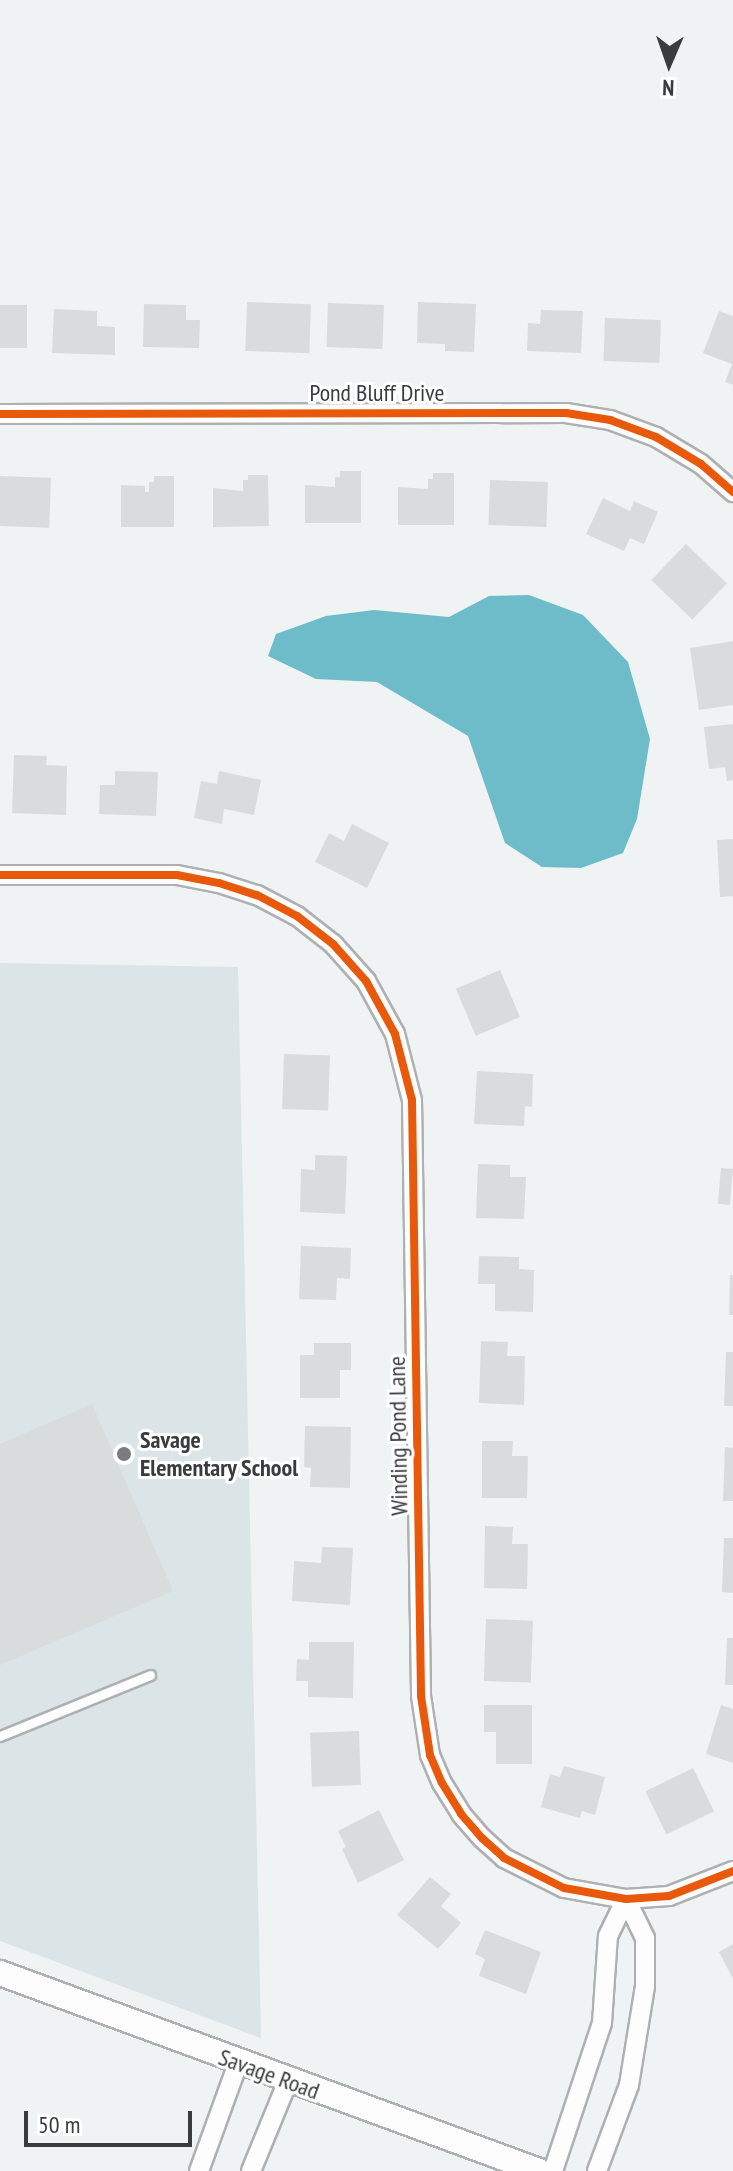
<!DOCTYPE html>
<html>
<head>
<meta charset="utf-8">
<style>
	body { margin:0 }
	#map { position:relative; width:733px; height:2171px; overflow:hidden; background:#eff3f4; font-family:"PT Sans Narrow",sans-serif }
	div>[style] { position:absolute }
	.built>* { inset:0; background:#dbe4e6 }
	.water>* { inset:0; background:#6ebcc9 }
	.building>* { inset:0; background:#d9dcdd; transform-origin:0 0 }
	.roads { filter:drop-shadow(2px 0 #aeb0b1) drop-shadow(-2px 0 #aeb0b1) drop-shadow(0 2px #aeb0b1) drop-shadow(0 -2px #aeb0b1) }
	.service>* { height:9px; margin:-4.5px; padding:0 4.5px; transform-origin:4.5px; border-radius:4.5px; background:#fdfdfd }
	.minor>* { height:18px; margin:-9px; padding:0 9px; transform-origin:9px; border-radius:9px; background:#fdfdfd }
	.tertiary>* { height:24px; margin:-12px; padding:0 12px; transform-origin:12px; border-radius:12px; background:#fdfdfd }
	.cycleway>* { height:8px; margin:-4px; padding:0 4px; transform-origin:4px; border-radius:4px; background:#e8590c }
	.dots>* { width:22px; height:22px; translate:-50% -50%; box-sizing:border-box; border:4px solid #fff; border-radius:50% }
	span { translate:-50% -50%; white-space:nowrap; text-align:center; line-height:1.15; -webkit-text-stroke:6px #fff; paint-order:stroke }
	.street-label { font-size:24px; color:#393c3c }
	.poi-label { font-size:24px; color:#393c3c; font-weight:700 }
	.left { translate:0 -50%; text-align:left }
	.north { position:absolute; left:629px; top:24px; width:80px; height:80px; -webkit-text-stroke:6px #fff; paint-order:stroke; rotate:182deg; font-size:22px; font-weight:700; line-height:32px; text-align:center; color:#393c3c }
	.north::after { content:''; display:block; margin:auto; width:28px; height:36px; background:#393c3c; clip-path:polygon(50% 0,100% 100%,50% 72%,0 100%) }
	.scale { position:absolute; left:24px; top:2111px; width:168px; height:36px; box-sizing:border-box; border:4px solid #393c3c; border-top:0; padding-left:10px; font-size:24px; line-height:28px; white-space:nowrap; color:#393c3c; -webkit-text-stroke:6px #fff; paint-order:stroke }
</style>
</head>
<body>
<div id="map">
	<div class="built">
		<i style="clip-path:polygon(0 963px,238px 967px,261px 2038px,0 1941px)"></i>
	</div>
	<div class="water">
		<i style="clip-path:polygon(529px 595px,583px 615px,628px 662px,650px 739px,637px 819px,623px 853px,581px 868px,542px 867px,505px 843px,468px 736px,377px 682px,316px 679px,268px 656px,276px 634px,326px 616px,374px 610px,449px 617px,489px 596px)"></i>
	</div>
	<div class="building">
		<i style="left:247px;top:302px;width:64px;height:49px;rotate:2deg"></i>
		<i style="clip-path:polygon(418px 302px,476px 304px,474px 352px,445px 351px,445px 344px,417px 343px)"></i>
		<i style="left:328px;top:303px;width:56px;height:44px;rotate:2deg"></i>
		<i style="clip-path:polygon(144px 304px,186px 305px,186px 320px,200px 320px,199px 348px,143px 347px)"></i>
		<i style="left:0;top:305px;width:27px;height:43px"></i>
		<i style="clip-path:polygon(54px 309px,97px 311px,97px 326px,115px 327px,115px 355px,52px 353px)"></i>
		<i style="clip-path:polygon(541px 310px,583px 311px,581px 353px,527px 351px,528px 323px,540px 324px)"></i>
		<i style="clip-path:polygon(719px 311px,733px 316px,733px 385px,725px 382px,732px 364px,703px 353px)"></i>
		<i style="left:605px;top:318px;width:56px;height:43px;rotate:2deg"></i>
		<i style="clip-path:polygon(340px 471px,361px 471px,361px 523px,305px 523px,305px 485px,335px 487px,335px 477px,340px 477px)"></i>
		<i style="clip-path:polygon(433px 473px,454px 473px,454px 525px,398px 525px,398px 487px,428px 489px,428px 479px,433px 479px)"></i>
		<i style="clip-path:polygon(248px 475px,268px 475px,269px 526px,213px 527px,213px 488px,243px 491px,243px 480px,248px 480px)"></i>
		<i style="left:0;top:476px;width:51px;height:50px;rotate:2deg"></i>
		<i style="clip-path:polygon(154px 476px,174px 476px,174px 527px,121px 527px,121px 485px,145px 486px,145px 492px,149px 492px,149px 482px,154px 482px)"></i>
		<i style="left:490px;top:480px;width:58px;height:45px;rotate:2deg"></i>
		<i style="clip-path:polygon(603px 498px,630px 511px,634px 501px,658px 512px,644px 544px,630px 538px,624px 551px,586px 534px)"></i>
		<i style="left:686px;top:544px;width:57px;height:50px;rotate:44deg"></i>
		<i style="clip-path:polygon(733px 641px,733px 705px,699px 710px,690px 648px)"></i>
		<i style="clip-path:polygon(733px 724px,733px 780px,727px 781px,725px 767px,709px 769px,704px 727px)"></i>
		<i style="clip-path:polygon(14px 755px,47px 756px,46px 765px,67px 766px,66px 815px,12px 813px)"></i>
		<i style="clip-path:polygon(115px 771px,158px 772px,156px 816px,99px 814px,100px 785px,115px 785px)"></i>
		<i style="clip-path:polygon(219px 771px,261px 780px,254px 815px,224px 809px,222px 824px,194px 818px,201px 781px,217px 784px)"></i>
		<i style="clip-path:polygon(352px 824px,389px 843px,367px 888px,315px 862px,329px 833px,344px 841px)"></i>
		<i style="clip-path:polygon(733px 839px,733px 896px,720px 897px,717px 840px)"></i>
		<i style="left:500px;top:970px;width:51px;height:48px;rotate:67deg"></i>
		<i style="left:284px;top:1054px;width:46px;height:55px;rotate:2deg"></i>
		<i style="clip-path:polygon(477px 1071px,533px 1074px,532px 1107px,525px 1106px,524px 1126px,474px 1124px)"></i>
		<i style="clip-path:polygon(315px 1155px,347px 1156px,345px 1214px,300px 1212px,301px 1169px,315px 1170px)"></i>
		<i style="clip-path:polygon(478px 1164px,510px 1165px,510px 1177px,526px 1177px,524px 1219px,476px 1218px)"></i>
		<i style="left:721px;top:1168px;width:12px;height:36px;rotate:5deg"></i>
		<i style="clip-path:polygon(301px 1246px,351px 1248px,350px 1279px,337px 1278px,336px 1300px,299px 1299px)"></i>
		<i style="clip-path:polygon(479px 1256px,519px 1257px,519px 1269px,534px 1270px,533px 1312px,495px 1311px,495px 1284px,478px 1284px)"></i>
		<i style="clip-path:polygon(730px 1275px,733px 1275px,733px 1315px,729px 1315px)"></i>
		<i style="clip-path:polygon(481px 1341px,508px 1342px,507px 1356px,525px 1356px,524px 1405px,479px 1403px)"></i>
		<i style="clip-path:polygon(314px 1343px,351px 1343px,351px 1370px,340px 1370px,340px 1398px,300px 1398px,300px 1355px,314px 1355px)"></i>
		<i style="clip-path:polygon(726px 1352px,733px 1352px,733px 1406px,724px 1406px)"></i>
		<i style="clip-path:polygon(92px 1404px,173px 1591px,0 1665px,0 1444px)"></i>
		<i style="clip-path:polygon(305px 1426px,351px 1427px,350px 1488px,310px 1487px,311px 1468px,304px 1467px)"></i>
		<i style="clip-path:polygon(482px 1441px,513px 1441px,512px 1456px,528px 1456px,527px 1498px,482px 1498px)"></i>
		<i style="clip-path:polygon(725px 1447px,733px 1448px,733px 1501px,723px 1501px)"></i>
		<i style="clip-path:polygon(485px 1526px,513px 1527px,512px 1544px,528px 1544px,527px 1589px,484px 1588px)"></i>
		<i style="clip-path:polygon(724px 1538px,733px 1538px,733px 1593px,722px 1592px)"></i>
		<i style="clip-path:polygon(322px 1547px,353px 1548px,350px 1605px,292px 1601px,294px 1561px,321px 1563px)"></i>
		<i style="left:486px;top:1619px;width:47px;height:62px;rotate:2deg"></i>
		<i style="clip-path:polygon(727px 1638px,733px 1638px,733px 1685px,725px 1685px)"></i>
		<i style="clip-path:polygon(309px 1642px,354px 1642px,353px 1698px,308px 1697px,308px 1681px,296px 1681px,297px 1659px,309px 1660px)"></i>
		<i style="clip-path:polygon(484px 1705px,532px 1705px,532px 1764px,496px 1764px,496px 1732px,484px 1732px)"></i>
		<i style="clip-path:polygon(721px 1705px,733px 1709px,733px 1763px,706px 1754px)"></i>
		<i style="left:359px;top:1731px;width:54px;height:49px;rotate:88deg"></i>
		<i style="clip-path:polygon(564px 1766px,605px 1777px,595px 1815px,582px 1811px,580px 1818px,541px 1807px,550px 1774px,560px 1777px)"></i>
		<i style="left:693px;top:1768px;width:48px;height:53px;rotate:64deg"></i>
		<i style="clip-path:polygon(379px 1810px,404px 1860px,358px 1883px,342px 1849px,346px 1847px,338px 1831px)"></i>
		<i style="clip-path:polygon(430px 1877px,451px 1894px,441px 1906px,461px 1923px,438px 1949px,397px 1915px)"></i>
		<i style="clip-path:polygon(485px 1930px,541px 1952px,526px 1994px,479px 1976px,485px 1959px,475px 1954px)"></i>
		<i style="clip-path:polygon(733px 1944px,733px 1979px,719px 1952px)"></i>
	</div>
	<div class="roads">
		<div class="service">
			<i style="left:0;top:1736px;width:162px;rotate:-22.1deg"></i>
		</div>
		<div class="minor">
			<i style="left:0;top:414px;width:566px;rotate:-0.1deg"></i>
			<i style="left:566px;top:413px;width:45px;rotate:9deg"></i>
			<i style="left:610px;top:420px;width:49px;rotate:20.3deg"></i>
			<i style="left:656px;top:437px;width:52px;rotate:31deg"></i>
			<i style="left:701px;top:464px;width:43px;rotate:41.2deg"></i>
			<i style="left:0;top:875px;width:177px"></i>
			<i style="left:177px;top:875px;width:43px;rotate:10.8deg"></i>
			<i style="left:219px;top:883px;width:40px;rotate:18deg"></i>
			<i style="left:257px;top:895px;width:45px;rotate:27.7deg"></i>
			<i style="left:297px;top:916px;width:46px;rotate:37.9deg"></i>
			<i style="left:333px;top:944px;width:50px;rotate:48.3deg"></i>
			<i style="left:366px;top:981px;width:60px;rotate:61.3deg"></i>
			<i style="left:395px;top:1034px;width:68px;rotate:75.6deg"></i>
			<i style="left:412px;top:1100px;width:596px;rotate:89.13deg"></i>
			<i style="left:421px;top:1696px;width:60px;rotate:81.3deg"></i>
			<i style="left:430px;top:1755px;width:30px;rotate:67deg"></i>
			<i style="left:442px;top:1783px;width:36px;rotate:58deg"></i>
			<i style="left:461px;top:1814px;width:32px;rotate:49deg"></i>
			<i style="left:482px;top:1838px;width:30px;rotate:42deg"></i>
			<i style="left:504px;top:1858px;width:67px;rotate:26.6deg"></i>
			<i style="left:564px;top:1888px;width:63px;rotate:10.1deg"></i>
			<i style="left:626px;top:1899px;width:43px;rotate:-4deg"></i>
			<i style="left:669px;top:1896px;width:69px;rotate:-21.3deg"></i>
			<i style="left:199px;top:2171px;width:115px;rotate:-70.1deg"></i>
			<i style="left:251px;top:2171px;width:97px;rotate:-67.7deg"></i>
			<i style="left:553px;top:2171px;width:156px;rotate:-71.7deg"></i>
			<i style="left:602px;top:2023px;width:87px;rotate:-86.1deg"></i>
			<i style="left:608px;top:1936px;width:41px;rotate:-64.1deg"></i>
			<i style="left:597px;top:2171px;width:92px;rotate:-69.6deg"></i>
			<i style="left:629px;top:2085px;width:100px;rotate:-80.8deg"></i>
			<i style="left:645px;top:1986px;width:48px;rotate:-90deg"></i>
			<i style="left:645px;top:1938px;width:43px;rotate:-116deg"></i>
		</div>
		<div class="tertiary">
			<i style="left:0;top:1973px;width:574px;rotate:20.17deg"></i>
		</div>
	</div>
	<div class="cycleway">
		<i style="left:0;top:414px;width:566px;rotate:-0.1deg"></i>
		<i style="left:566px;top:413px;width:45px;rotate:9deg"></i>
		<i style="left:610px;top:420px;width:49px;rotate:20.3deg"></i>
		<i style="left:656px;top:437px;width:52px;rotate:31deg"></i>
		<i style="left:701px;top:464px;width:43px;rotate:41.2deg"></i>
		<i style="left:0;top:875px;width:177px"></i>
		<i style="left:177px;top:875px;width:43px;rotate:10.8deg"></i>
		<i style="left:219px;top:883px;width:40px;rotate:18deg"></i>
		<i style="left:257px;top:895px;width:45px;rotate:27.7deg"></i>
		<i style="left:297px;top:916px;width:46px;rotate:37.9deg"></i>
		<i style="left:333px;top:944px;width:50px;rotate:48.3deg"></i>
		<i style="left:366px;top:981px;width:60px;rotate:61.3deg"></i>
		<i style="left:395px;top:1034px;width:68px;rotate:75.6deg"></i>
		<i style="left:412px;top:1100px;width:596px;rotate:89.13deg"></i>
		<i style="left:421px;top:1696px;width:60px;rotate:81.3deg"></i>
		<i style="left:430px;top:1755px;width:30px;rotate:67deg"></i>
		<i style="left:442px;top:1783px;width:36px;rotate:58deg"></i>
		<i style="left:461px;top:1814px;width:32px;rotate:49deg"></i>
		<i style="left:482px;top:1838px;width:30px;rotate:42deg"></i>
		<i style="left:504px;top:1858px;width:67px;rotate:26.6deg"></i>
		<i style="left:564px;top:1888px;width:63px;rotate:10.1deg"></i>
		<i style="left:626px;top:1899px;width:43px;rotate:-4deg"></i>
		<i style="left:669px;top:1896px;width:69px;rotate:-21.3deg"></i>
	</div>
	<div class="dots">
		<i style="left:124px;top:1454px;background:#797c7c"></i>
	</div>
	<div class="street-label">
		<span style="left:377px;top:393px">Pond Bluff Drive</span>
		<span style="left:398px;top:1436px;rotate:-91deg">Winding Pond Lane</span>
		<span style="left:269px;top:2074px;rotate:20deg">Savage Road</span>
	</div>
	<div class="poi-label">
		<span class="left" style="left:140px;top:1454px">Savage<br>Elementary School</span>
	</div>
	<div class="north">N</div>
	<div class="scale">50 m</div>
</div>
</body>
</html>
